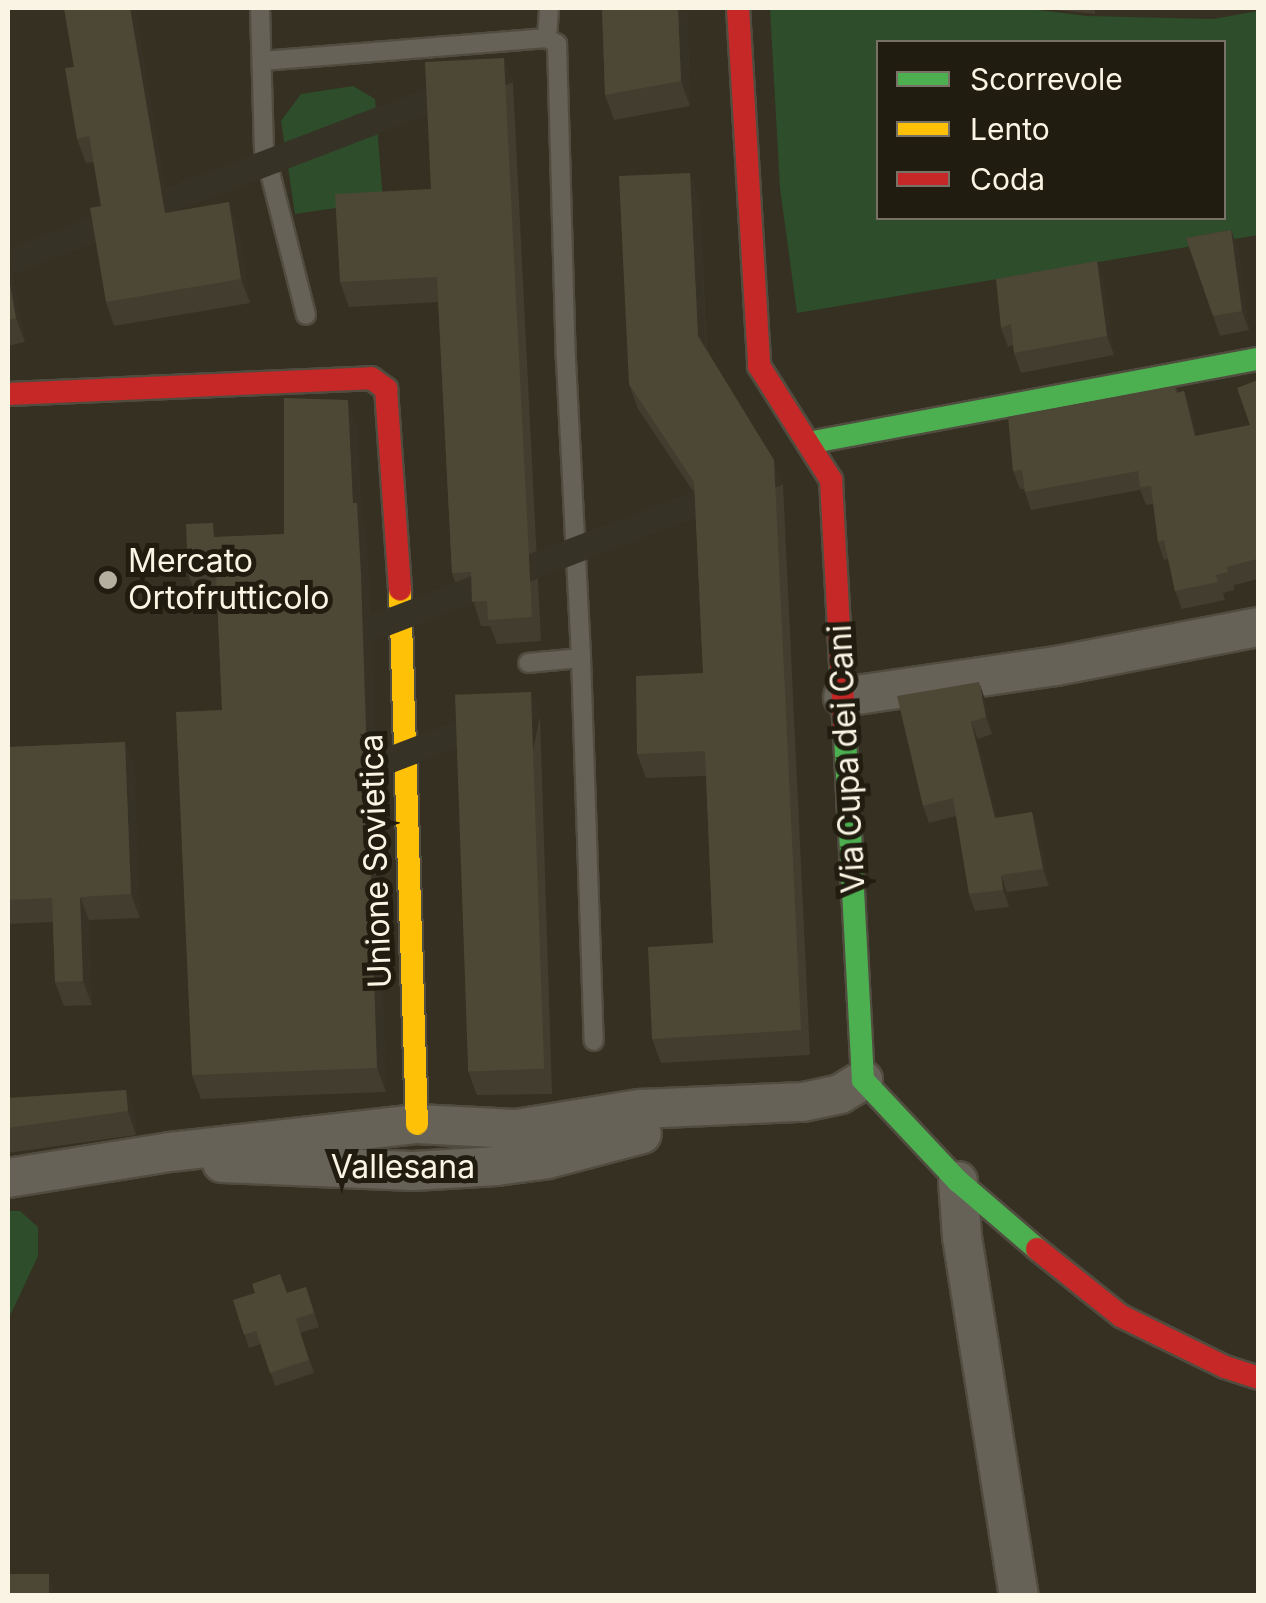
<!DOCTYPE html>
<html>
<head>
<meta charset="utf-8">
<style>
	body { margin:0 }
	#map { position:relative; width:1266px; height:1603px; overflow:hidden; background:#353021; font-family:Inter,sans-serif }
	div>[style] { position:absolute }
	.green>* { inset:0; background:#2e4d2a }
	.roads { filter:drop-shadow(2px 0 #504c3f) drop-shadow(-2px 0 #504c3f) drop-shadow(0 2px #504c3f) drop-shadow(0 -2px #504c3f) }
	.lane>* { height:18px; margin:-9px; padding:0 9px; transform-origin:9px; border-radius:9px; background:#666258 }
	.street>* { height:38px; margin:-19px; padding:0 19px; transform-origin:19px; border-radius:19px; background:#666258 }
	.fast>* { height:22px; margin:-11px; padding:0 11px; transform-origin:11px; border-radius:11px; background:#4caf50 }
	.slow>* { height:22px; margin:-11px; padding:0 11px; transform-origin:11px; border-radius:11px; background:#ffc107 }
	.jam>* { height:22px; margin:-11px; padding:0 11px; transform-origin:11px; border-radius:11px; background:#c62828 }
	.wall>* { inset:0; background:#423d2e }
	.shaded-wall>* { inset:0; background:#363226; transform-origin:0 0 }
	.building>* { inset:0; background:#4d4736; transform-origin:0 0 }
	.dots>* { width:28px; height:28px; translate:-50% -50%; box-sizing:border-box; border:5px solid #201c10; border-radius:50% }
	span { translate:-50% -50%; white-space:nowrap; text-align:center; line-height:1.15; -webkit-text-stroke:10px #201c10; paint-order:stroke }
	.poi-label { font-size:32px; color:#faf4e4 }
	.left { translate:0 -50%; text-align:left }
	.street-label { font-size:32px; color:#faf4e4 }
	.frame { position:absolute; inset:0; border:10px solid #faf4e4; pointer-events:none }
	.legend { position:absolute; left:876px; top:40px; width:350px; height:180px; box-sizing:border-box; background:#201c10; border:2px solid #777265; margin:0; padding:12px 18px; list-style:none; font-size:30px; color:#faf4e4 }
	.legend li { display:flex; align-items:center; gap:20px; height:50px }
	.legend b { width:50px; border:2px solid #777265 }
</style>
</head>
<body>
<div id="map">
	<div class="green">
		<i style="clip-path:polygon(evenodd,770px 8px,1022px 8px,1087px 16px,1213px 19px,1258px 11px,1258px 235px,797px 313px,780px 188px,770px 8px,878px 42px,1224px 42px,1224px 218px,878px 218px,878px 42px)"></i>
		<i style="clip-path:polygon(353px 86px,375px 99px,383px 201px,295px 214px,281px 121px,301px 94px)"></i>
		<i style="clip-path:polygon(8px 1211px,20px 1211px,38px 1227px,38px 1256px,8px 1320px)"></i>
	</div>
	<div class="roads">
		<div class="lane">
			<i style="left:260px;top:8px;width:141px;rotate:88.4deg"></i>
			<i style="left:264px;top:149px;width:171px;rotate:75.8deg"></i>
			<i style="left:547px;top:38px;width:30px;rotate:-86deg"></i>
			<i style="left:262px;top:61px;width:286px;rotate:-4.6deg"></i>
			<i style="left:547px;top:38px;width:12px;rotate:31deg"></i>
			<i style="left:557px;top:44px;width:316px;rotate:88.4deg"></i>
			<i style="left:566px;top:360px;width:298px;rotate:87.1deg"></i>
			<i style="left:581px;top:658px;width:53px;rotate:174.6deg"></i>
			<i style="left:581px;top:658px;width:383px;rotate:88.1deg"></i>
		</div>
		<div class="street">
			<i style="left:843px;top:697px;width:215px;rotate:-8.3deg"></i>
			<i style="left:1056px;top:666px;width:206px;rotate:-10.9deg"></i>
			<i style="left:222px;top:1163px;width:191px;rotate:2.4deg"></i>
			<i style="left:413px;top:1171px;width:84px;rotate:-3.4deg"></i>
			<i style="left:497px;top:1166px;width:51px;rotate:-7.8deg"></i>
			<i style="left:548px;top:1159px;width:97px;rotate:-14.9deg"></i>
			<i style="left:8px;top:1178px;width:164px;rotate:-9.1deg"></i>
			<i style="left:170px;top:1152px;width:249px;rotate:-6.5deg"></i>
			<i style="left:417px;top:1124px;width:99px;rotate:2.9deg"></i>
			<i style="left:516px;top:1129px;width:126px;rotate:-9.2deg"></i>
			<i style="left:640px;top:1109px;width:163px;rotate:-2.5deg"></i>
			<i style="left:803px;top:1102px;width:38px;rotate:-12deg"></i>
			<i style="left:840px;top:1094px;width:27px;rotate:-31deg"></i>
			<i style="left:958px;top:1181px;width:56px;rotate:85.9deg"></i>
			<i style="left:962px;top:1237px;width:363px;rotate:81deg"></i>
		</div>
		<div class="fast">
			<i style="left:808px;top:443px;width:458px;rotate:-10.6deg"></i>
			<i style="left:845px;top:737px;width:343px;rotate:87deg"></i>
			<i style="left:863px;top:1080px;width:139px;rotate:46.8deg"></i>
			<i style="left:958px;top:1181px;width:104px;rotate:40.7deg"></i>
		</div>
		<div class="slow">
			<i style="left:400px;top:590px;width:534px;rotate:88.18deg"></i>
		</div>
		<div class="jam">
			<i style="left:738px;top:8px;width:359px;rotate:86.6deg"></i>
			<i style="left:759px;top:366px;width:135px;rotate:57.7deg"></i>
			<i style="left:831px;top:480px;width:257px;rotate:86.9deg"></i>
			<i style="left:8px;top:394px;width:363px;rotate:-2.5deg"></i>
			<i style="left:371px;top:378px;width:19px;rotate:36deg"></i>
			<i style="left:386px;top:389px;width:201px;rotate:86deg"></i>
			<i style="left:1037px;top:1249px;width:107px;rotate:38.6deg"></i>
			<i style="left:1121px;top:1316px;width:116px;rotate:26.1deg"></i>
			<i style="left:1225px;top:1367px;width:35px;rotate:18deg"></i>
		</div>
	</div>
	<div class="wall">
		<i style="clip-path:polygon(64px 8px,135px 8px,169px 212px,238px 227px,250px 303px,114px 326px,106px 302px,101px 206px,94px 162px,86px 163px,77px 139px,74px 67px)"></i>
		<i style="clip-path:polygon(602px 8px,687px 8px,690px 106px,614px 120px,605px 95px)"></i>
		<i style="clip-path:polygon(1038px 8px,1095px 8px,1095px 14px)"></i>
		<i style="clip-path:polygon(504px 58px,513px 82px,541px 641px,497px 644px,490px 626px,481px 626px,472px 597px,461px 598px,452px 573px,438px 302px,349px 307px,340px 282px,431px 189px)"></i>
		<i style="clip-path:polygon(690px 173px,699px 198px,707px 350px,783px 484px,810px 1055px,661px 1063px,652px 1039px,713px 943px,706px 776px,646px 778px,637px 754px,703px 673px,695px 494px,638px 409px,629px 384px)"></i>
		<i style="clip-path:polygon(1231px 230px,1238px 249px,1249px 330px,1220px 336px,1186px 238px)"></i>
		<i style="clip-path:polygon(8px 251px,25px 342px,8px 346px)"></i>
		<i style="clip-path:polygon(1097px 261px,1104px 280px,1114px 355px,1021px 373px,1014px 353px,1013px 345px,1008px 347px,1001px 328px)"></i>
		<i style="clip-path:polygon(1258px 380px,1258px 579px,1234px 585px,1234px 590px,1223px 593px,1225px 600px,1182px 609px,1175px 591px,1168px 559px,1164px 560px,1158px 542px,1153px 504px,1146px 505px,1140px 490px,1031px 510px,1024px 489px,1020px 489px,1013px 471px,1175px 386px,1178px 392px,1184px 391px,1191px 409px,1197px 436px,1250px 425px)"></i>
		<i style="clip-path:polygon(357px 424px,361px 515px,365px 527px,370px 598px,386px 1092px,201px 1099px,192px 1075px,222px 710px,217px 597px,197px 598px,188px 574px,218px 537px,284px 534px)"></i>
		<i style="clip-path:polygon(985px 699px,992px 734px,978px 739px,997px 818px,1032px 812px,1038px 828px,1049px 886px,1007px 892px,1009px 907px,975px 911px,969px 894px,956px 816px,929px 823px,923px 806px)"></i>
		<i style="clip-path:polygon(540px 716px,552px 1094px,477px 1095px,468px 1071px)"></i>
		<i style="clip-path:polygon(125px 742px,134px 766px,140px 918px,89px 920px,92px 1005px,64px 1006px,55px 982px,53px 922px,8px 924px,8px 747px)"></i>
		<i style="clip-path:polygon(126px 1090px,135px 1114px,136px 1135px,8px 1153px,8px 1098px)"></i>
		<i style="clip-path:polygon(306px 1287px,319px 1327px,300px 1333px,314px 1373px,275px 1386px,261px 1344px,249px 1348px,233px 1300px,287px 1293px)"></i>
	</div>
	<div class="shaded-wall">
		<i style="clip-path:polygon(130px 8px,135px 8px,174px 238px,165px 213px)"></i>
		<i style="clip-path:polygon(678px 8px,687px 8px,690px 106px,681px 81px)"></i>
		<i style="left:504px;top:58px;width:26px;height:560px;rotate:69deg"></i>
		<i style="clip-path:polygon(690px 173px,699px 198px,707px 361px,698px 336px)"></i>
		<i style="clip-path:polygon(229px 202px,238px 227px,250px 303px,241px 279px)"></i>
		<i style="clip-path:polygon(1231px 230px,1238px 249px,1249px 330px,1242px 311px)"></i>
		<i style="clip-path:polygon(8px 251px,25px 342px,16px 318px,8px 273px)"></i>
		<i style="clip-path:polygon(1097px 261px,1104px 280px,1114px 355px,1107px 336px)"></i>
		<i style="clip-path:polygon(1184px 391px,1191px 409px,1202px 454px,1195px 436px)"></i>
		<i style="clip-path:polygon(348px 400px,357px 424px,361px 515px,365px 527px,370px 598px,386px 1092px,377px 1068px)"></i>
		<i style="left:774px;top:460px;width:26px;height:571px;rotate:69deg"></i>
		<i style="clip-path:polygon(979px 682px,985px 699px,992px 734px,986px 717px)"></i>
		<i style="left:531px;top:692px;width:26px;height:377px;rotate:69deg"></i>
		<i style="clip-path:polygon(971px 722px,978px 739px,1001px 835px,995px 818px)"></i>
		<i style="clip-path:polygon(125px 742px,134px 766px,140px 918px,131px 894px)"></i>
		<i style="clip-path:polygon(1032px 812px,1038px 828px,1049px 886px,1043px 869px)"></i>
		<i style="clip-path:polygon(1001px 875px,1007px 892px,1009px 907px,1003px 890px)"></i>
		<i style="clip-path:polygon(80px 897px,89px 920px,92px 1005px,83px 981px)"></i>
		<i style="clip-path:polygon(126px 1090px,135px 1114px,136px 1135px,128px 1111px)"></i>
		<i style="clip-path:polygon(49px 1574px,53px 1586px,53px 1596px,49px 1596px)"></i>
	</div>
	<div class="building">
		<i style="clip-path:polygon(64px 8px,130px 8px,165px 213px,229px 202px,241px 279px,106px 302px,90px 208px,101px 206px,89px 136px,77px 139px,65px 68px,74px 67px)"></i>
		<i style="clip-path:polygon(602px 8px,678px 8px,681px 81px,605px 95px)"></i>
		<i style="clip-path:polygon(504px 58px,532px 617px,488px 620px,487px 601px,472px 602px,471px 572px,452px 573px,437px 277px,340px 282px,335px 194px,431px 189px,425px 62px)"></i>
		<i style="clip-path:polygon(690px 173px,698px 336px,774px 460px,801px 1030px,652px 1039px,648px 947px,713px 943px,705px 751px,637px 754px,636px 676px,703px 673px,694px 482px,629px 384px,619px 176px)"></i>
		<i style="clip-path:polygon(1231px 230px,1242px 311px,1213px 316px,1186px 238px)"></i>
		<i style="clip-path:polygon(1097px 261px,1107px 336px,1014px 353px,1011px 324px,1001px 328px,996px 279px)"></i>
		<i style="clip-path:polygon(8px 273px,16px 318px,8px 320px)"></i>
		<i style="clip-path:polygon(1258px 380px,1258px 452px,1257px 453px,1258px 459px,1258px 550px,1256px 551px,1257px 559px,1227px 567px,1228px 572px,1216px 575px,1218px 582px,1175px 591px,1164px 540px,1158px 542px,1151px 486px,1140px 487px,1138px 471px,1025px 492px,1022px 470px,1013px 471px,1008px 417px,1175px 386px,1176px 393px,1184px 391px,1195px 436px,1250px 425px,1237px 388px)"></i>
		<i style="clip-path:polygon(284px 398px,348px 400px,353px 503px,357px 503px,361px 574px,377px 1068px,192px 1075px,176px 712px,222px 710px,216px 573px,188px 574px,186px 524px,213px 523px,214px 537px,284px 534px)"></i>
		<i style="clip-path:polygon(979px 682px,986px 717px,971px 722px,995px 818px,1032px 812px,1043px 869px,1001px 875px,1003px 890px,969px 894px,953px 798px,923px 806px,897px 696px)"></i>
		<i style="left:531px;top:692px;width:377px;height:76px;rotate:88deg"></i>
		<i style="clip-path:polygon(125px 742px,131px 894px,80px 897px,83px 981px,55px 982px,52px 898px,8px 900px,8px 747px)"></i>
		<i style="clip-path:polygon(126px 1090px,128px 1111px,8px 1128px,8px 1098px)"></i>
		<i style="clip-path:polygon(280px 1274px,287px 1293px,306px 1287px,314px 1313px,296px 1319px,309px 1360px,270px 1373px,256px 1331px,244px 1335px,233px 1300px,255px 1293px,252px 1284px)"></i>
		<i style="left:49px;top:1574px;width:22px;height:41px;rotate:90deg"></i>
	</div>
	<div class="dots">
		<i style="left:108px;top:580px;background:#b5afa0"></i>
	</div>
	<div class="poi-label">
		<span class="left" style="left:128px;top:580px">Mercato<br>Ortofrutticolo</span>
	</div>
	<div class="street-label">
		<span style="left:847px;top:759px;rotate:-93deg">Via Cupa dei Cani</span>
		<span style="left:376px;top:861px;rotate:-92deg">Unione Sovietica</span>
		<span style="left:403px;top:1167px">Vallesana</span>
	</div>
	<div class="frame"></div>
	<ul class="legend">
	<li><b style="height:12px;background:#4caf50"></b>Scorrevole</li>
	<li><b style="height:12px;background:#ffc107"></b>Lento</li>
	<li><b style="height:12px;background:#c62828"></b>Coda</li>
	</ul>
</div>
</body>
</html>
